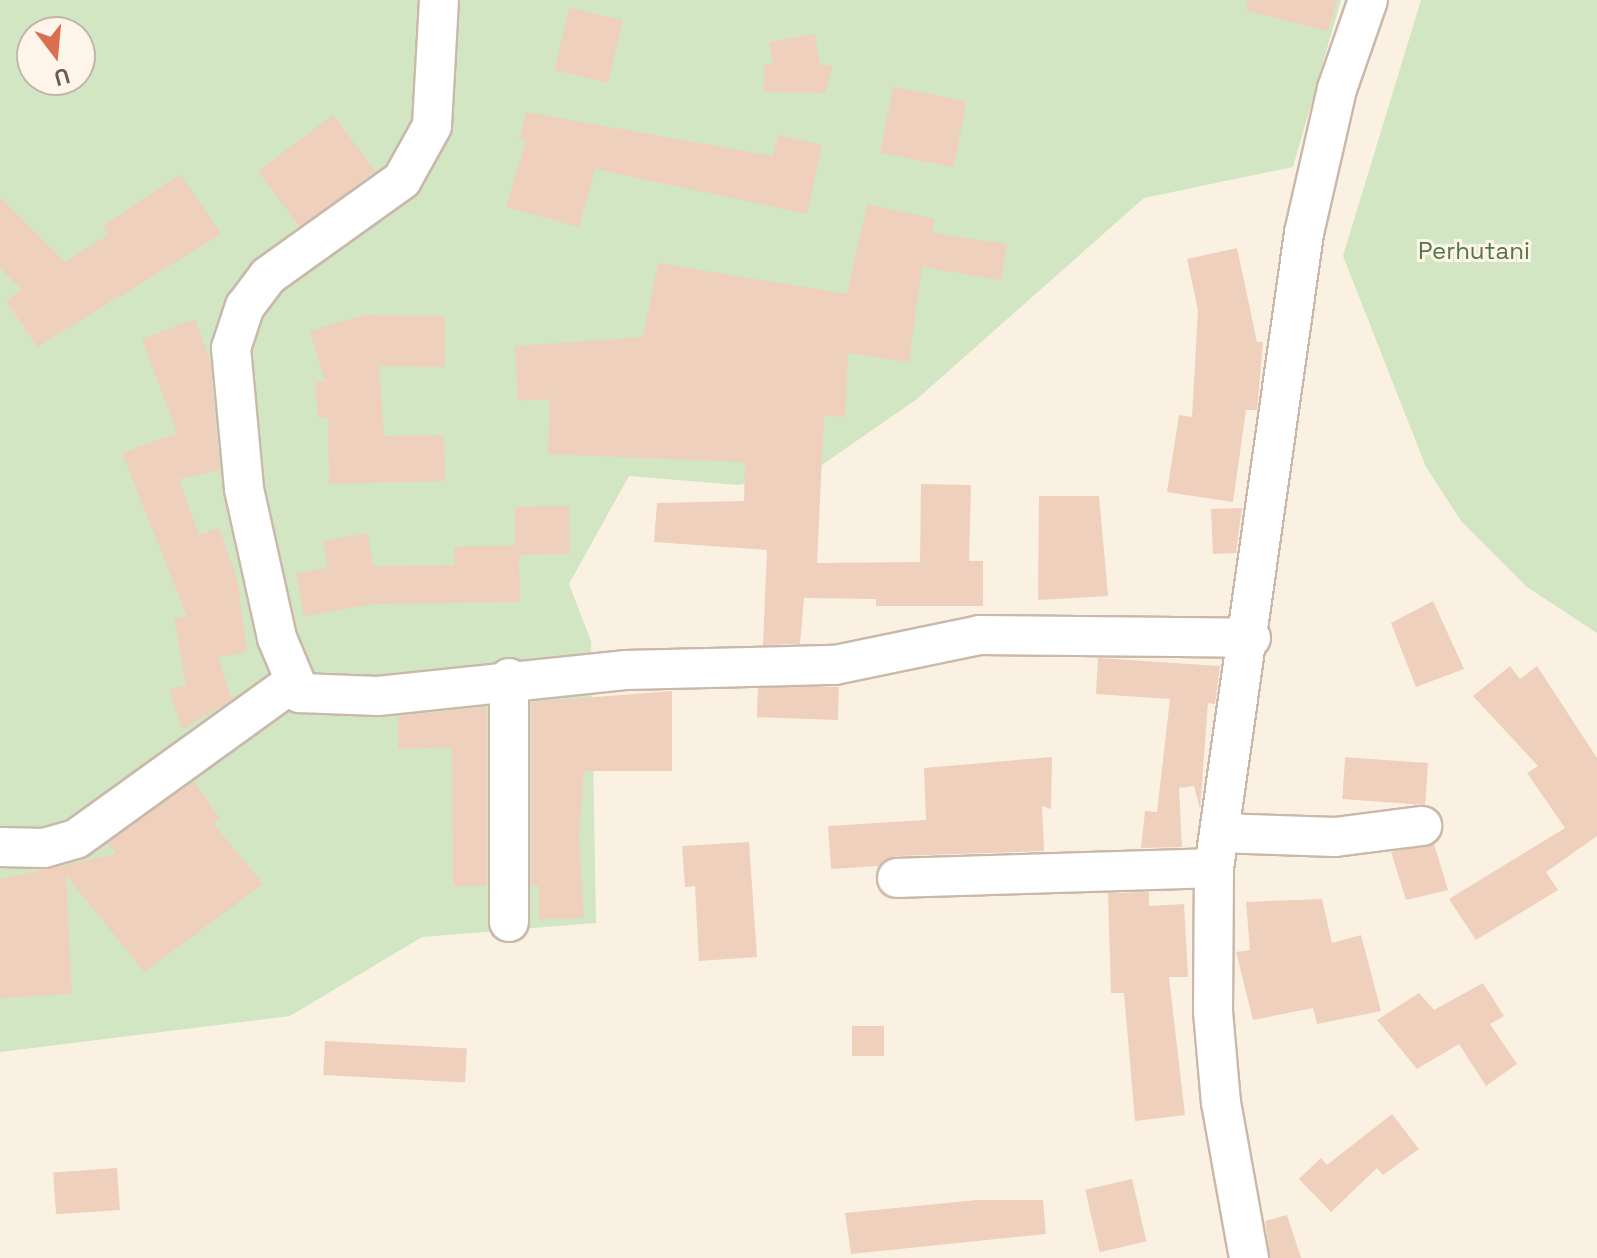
<!DOCTYPE html>
<html>
<head>
<meta charset="utf-8">
<style>
	body { margin:0 }
	#map { position:relative; width:1597px; height:1258px; overflow:hidden; background:#faf1e3; font-family:"Space Grotesk",sans-serif }
	div>[style] { position:absolute }
	.green>* { inset:0; background:#d2e6c3 }
	.building>* { inset:0; background:#eed0bd; transform-origin:0 0 }
	.roads { filter:drop-shadow(2px 0 #cab9ab) drop-shadow(-2px 0 #cab9ab) drop-shadow(0 2px #cab9ab) drop-shadow(0 -2px #cab9ab) }
	.minor>* { height:38px; margin:-19px; padding:0 19px; transform-origin:19px; border-radius:19px; background:#fff }
	span { translate:-50% -50%; white-space:nowrap; text-align:center; line-height:1.15; -webkit-text-stroke:6px #fdf5e9; paint-order:stroke }
	.park-label { font-size:24px; color:#547644 }
	.north { position:absolute; left:16px; top:16px; width:80px; height:80px; box-sizing:border-box; background:#fdf5e9; border:2px solid #c5b6aa; border-radius:50%; rotate:164deg; font-size:22px; font-weight:700; line-height:32px; text-align:center; color:#70584b }
	.north::after { content:''; display:block; margin:auto; width:28px; height:36px; background:#db6e51; clip-path:polygon(50% 0,100% 100%,50% 72%,0 100%) }
</style>
</head>
<body>
<div id="map">
	<div class="green">
		<i style="clip-path:polygon(evenodd,0 0,1341px 0,1293px 167px,1144px 198px,917px 399px,816px 469px,738px 485px,629px 476px,569px 584px,591px 641px,596px 923px,422px 937px,290px 1016px,0 1052px,0 0,32px 32px,80px 32px,80px 80px,32px 80px,32px 32px)"></i>
		<i style="clip-path:polygon(1421px 0,1597px 0,1597px 633px,1527px 587px,1461px 521px,1426px 467px,1343px 256px)"></i>
	</div>
	<div class="building">
		<i style="clip-path:polygon(1247px 0,1337px 0,1328px 31px,1246px 10px)"></i>
		<i style="left:569px;top:8px;width:55px;height:64px;rotate:13deg"></i>
		<i style="clip-path:polygon(815px 34px,820px 65px,833px 65px,825px 93px,764px 92px,764px 64px,773px 64px,769px 42px)"></i>
		<i style="left:893px;top:87px;width:75px;height:67px;rotate:11deg"></i>
		<i style="clip-path:polygon(526px 112px,773px 156px,778px 135px,822px 145px,807px 214px,595px 169px,579px 227px,506px 207px,526px 141px,519px 139px)"></i>
		<i style="left:333px;top:115px;width:70px;height:94px;rotate:53deg"></i>
		<i style="clip-path:polygon(180px 174px,221px 234px,37px 347px,6px 301px,22px 290px,0 268px,0 197px,65px 262px,108px 235px,103px 226px)"></i>
		<i style="clip-path:polygon(867px 204px,935px 219px,932px 233px,1007px 244px,1001px 280px,922px 267px,909px 362px,848px 353px,845px 417px,824px 416px,817px 563px,920px 562px,921px 484px,971px 485px,969px 561px,983px 561px,983px 606px,876px 606px,876px 599px,804px 598px,800px 644px,763px 645px,767px 550px,654px 542px,657px 503px,744px 501px,745px 462px,548px 454px,550px 399px,518px 401px,515px 346px,643px 337px,658px 263px,847px 294px)"></i>
		<i style="clip-path:polygon(1237px 248px,1257px 342px,1263px 342px,1257px 410px,1246px 410px,1233px 502px,1167px 492px,1179px 415px,1192px 417px,1198px 310px,1187px 259px)"></i>
		<i style="clip-path:polygon(364px 315px,445px 316px,445px 367px,379px 366px,384px 436px,444px 435px,445px 481px,329px 484px,328px 417px,318px 418px,315px 382px,325px 382px,310px 331px)"></i>
		<i style="clip-path:polygon(195px 319px,210px 360px,220px 470px,179px 479px,199px 535px,219px 528px,237px 578px,247px 652px,218px 657px,232px 700px,182px 729px,169px 690px,186px 685px,174px 618px,187px 616px,122px 453px,177px 433px,142px 339px)"></i>
		<i style="clip-path:polygon(1039px 496px,1099px 496px,1108px 596px,1038px 600px)"></i>
		<i style="clip-path:polygon(569px 506px,570px 554px,519px 555px,520px 602px,373px 604px,304px 616px,296px 573px,328px 568px,323px 541px,368px 533px,373px 566px,455px 565px,454px 547px,515px 545px,515px 507px)"></i>
		<i style="clip-path:polygon(1242px 508px,1236px 553px,1213px 554px,1211px 509px)"></i>
		<i style="clip-path:polygon(1433px 601px,1464px 669px,1416px 687px,1391px 623px)"></i>
		<i style="clip-path:polygon(1098px 658px,1220px 666px,1215px 704px,1208px 703px,1200px 809px,1194px 786px,1179px 788px,1182px 847px,1141px 848px,1145px 811px,1157px 812px,1170px 699px,1096px 694px)"></i>
		<i style="clip-path:polygon(1510px 666px,1520px 679px,1537px 666px,1597px 758px,1597px 836px,1546px 872px,1558px 890px,1476px 940px,1449px 899px,1565px 828px,1527px 773px,1538px 766px,1473px 696px)"></i>
		<i style="left:839px;top:687px;width:33px;height:81px;rotate:92deg"></i>
		<i style="clip-path:polygon(672px 691px,672px 771px,584px 771px,579px 838px,584px 918px,539px 919px,539px 886px,531px 886px,531px 702px)"></i>
		<i style="clip-path:polygon(487px 707px,487px 886px,453px 886px,452px 747px,398px 749px,398px 716px)"></i>
		<i style="clip-path:polygon(1052px 757px,1051px 809px,1042px 806px,1044px 851px,896px 856px,879px 866px,831px 869px,828px 826px,926px 820px,924px 768px)"></i>
		<i style="left:1428px;top:763px;width:42px;height:83px;rotate:94deg"></i>
		<i style="clip-path:polygon(194px 781px,220px 819px,213px 823px,263px 884px,144px 972px,66px 875px,72px 994px,0 998px,0 879px,116px 854px,108px 843px)"></i>
		<i style="clip-path:polygon(749px 842px,757px 957px,699px 961px,695px 886px,685px 887px,682px 846px)"></i>
		<i style="clip-path:polygon(1434px 844px,1448px 890px,1406px 900px,1391px 852px)"></i>
		<i style="clip-path:polygon(1149px 892px,1149px 906px,1184px 904px,1188px 977px,1169px 977px,1185px 1115px,1135px 1121px,1124px 993px,1111px 993px,1108px 893px)"></i>
		<i style="clip-path:polygon(1322px 899px,1332px 943px,1361px 935px,1381px 1011px,1317px 1024px,1313px 1008px,1253px 1020px,1236px 952px,1250px 950px,1246px 902px)"></i>
		<i style="clip-path:polygon(1483px 983px,1504px 1016px,1490px 1024px,1517px 1064px,1486px 1086px,1459px 1044px,1417px 1069px,1377px 1020px,1419px 993px,1434px 1010px)"></i>
		<i style="left:852px;top:1026px;width:32px;height:30px"></i>
		<i style="left:325px;top:1041px;width:142px;height:34px;rotate:3deg"></i>
		<i style="clip-path:polygon(1392px 1114px,1419px 1149px,1383px 1175px,1377px 1168px,1331px 1212px,1299px 1179px,1321px 1158px,1327px 1165px)"></i>
		<i style="left:117px;top:1168px;width:42px;height:64px;rotate:86deg"></i>
		<i style="left:1132px;top:1179px;width:64px;height:48px;rotate:77deg"></i>
		<i style="clip-path:polygon(977px 1200px,1043px 1200px,1046px 1234px,851px 1254px,845px 1213px)"></i>
		<i style="clip-path:polygon(1287px 1215px,1301px 1258px,1270px 1258px,1265px 1221px)"></i>
	</div>
	<div class="roads">
		<div class="minor">
			<i style="left:439px;top:0;width:126px;rotate:93.2deg"></i>
			<i style="left:432px;top:126px;width:62px;rotate:119.1deg"></i>
			<i style="left:402px;top:180px;width:165px;rotate:144.4deg"></i>
			<i style="left:268px;top:276px;width:38px;rotate:127deg"></i>
			<i style="left:245px;top:306px;width:44px;rotate:108.4deg"></i>
			<i style="left:231px;top:348px;width:142px;rotate:84.7deg"></i>
			<i style="left:244px;top:489px;width:153px;rotate:77.5deg"></i>
			<i style="left:277px;top:638px;width:60px;rotate:67.3deg"></i>
			<i style="left:300px;top:693px;width:78px;rotate:2.2deg"></i>
			<i style="left:378px;top:696px;width:248px;rotate:-6deg"></i>
			<i style="left:625px;top:670px;width:210px;rotate:-1.4deg"></i>
			<i style="left:835px;top:665px;width:148px;rotate:-11.7deg"></i>
			<i style="left:980px;top:635px;width:271px;rotate:0.6deg"></i>
			<i style="left:1219px;top:833px;width:116px;rotate:2deg"></i>
			<i style="left:1335px;top:837px;width:88px;rotate:-7.2deg"></i>
			<i style="left:0;top:847px;width:44px;rotate:1.3deg"></i>
			<i style="left:44px;top:848px;width:33px;rotate:-16deg"></i>
			<i style="left:76px;top:839px;width:266px;rotate:-35.8deg"></i>
			<i style="left:897px;top:878px;width:317px;rotate:-1.8deg"></i>
			<i style="left:509px;top:922px;width:244px;rotate:-90deg"></i>
			<i style="left:1249px;top:1258px;width:158px;rotate:-100.2deg"></i>
			<i style="left:1221px;top:1103px;width:92px;rotate:-95deg"></i>
			<i style="left:1213px;top:1011px;width:143px;rotate:-89.6deg"></i>
			<i style="left:1214px;top:868px;width:641px;rotate:-81.93deg"></i>
			<i style="left:1304px;top:233px;width:148px;rotate:-77.1deg"></i>
			<i style="left:1337px;top:89px;width:94px;rotate:-70.8deg"></i>
		</div>
	</div>
	<div class="park-label">
		<span style="left:1474px;top:251px">Perhutani</span>
	</div>
	<div class="north">U</div>
</div>
</body>
</html>
